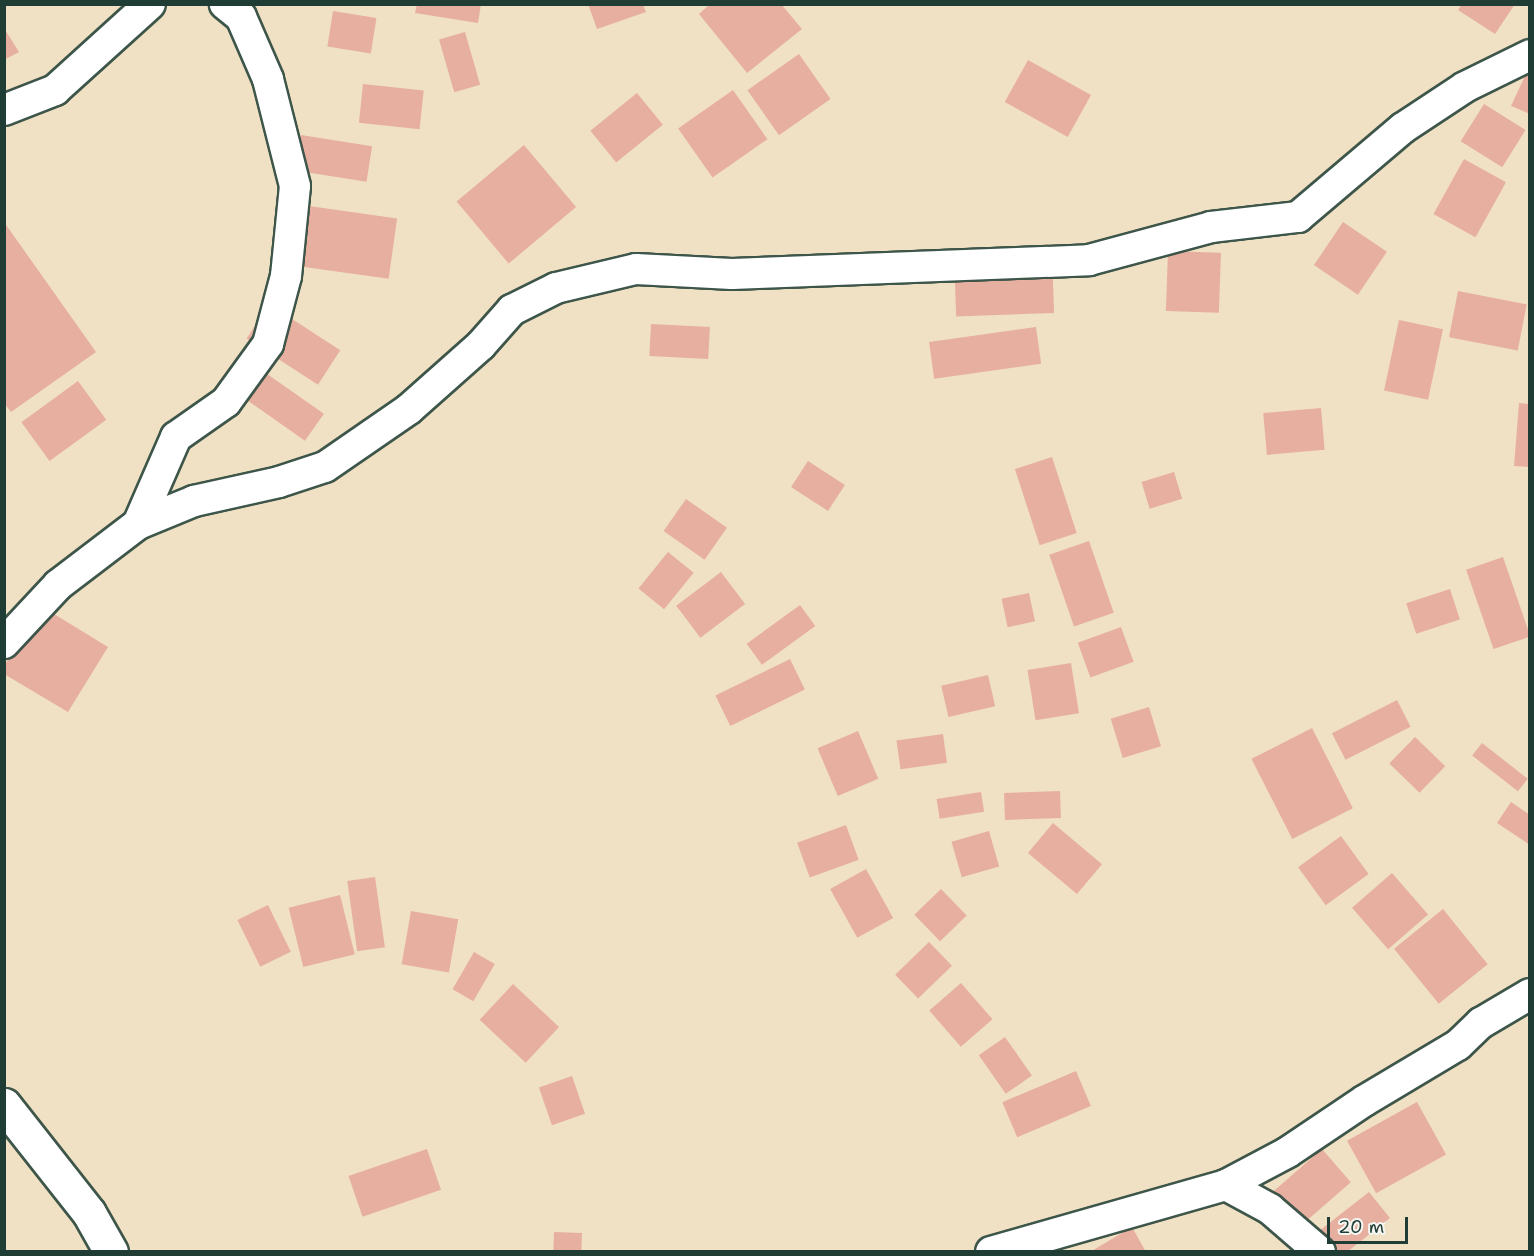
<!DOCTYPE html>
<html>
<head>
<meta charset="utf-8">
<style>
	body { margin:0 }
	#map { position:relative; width:1534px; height:1256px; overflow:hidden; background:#f0e1c4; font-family:"Shantell Sans",sans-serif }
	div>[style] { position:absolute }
	.building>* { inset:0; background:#e7afa0; transform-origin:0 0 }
	.roads { filter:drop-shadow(2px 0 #3e564a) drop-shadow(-2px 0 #3e564a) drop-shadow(0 2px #3e564a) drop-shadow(0 -2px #3e564a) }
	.street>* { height:30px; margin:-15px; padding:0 15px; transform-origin:15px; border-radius:15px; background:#fff }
	.primary>* { height:33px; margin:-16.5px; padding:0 16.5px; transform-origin:16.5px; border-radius:16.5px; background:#fff }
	span { translate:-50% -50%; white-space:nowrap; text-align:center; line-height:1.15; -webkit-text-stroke:6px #f6f6f2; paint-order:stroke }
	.frame { position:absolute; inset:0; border:6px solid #1f3d34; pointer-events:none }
	.scale { position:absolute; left:1327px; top:1217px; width:81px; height:27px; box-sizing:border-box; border:3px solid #1f3d34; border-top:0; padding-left:8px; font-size:18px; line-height:21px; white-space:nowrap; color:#1f3d34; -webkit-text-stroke:4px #f6f6f2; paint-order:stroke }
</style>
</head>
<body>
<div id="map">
	<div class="building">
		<i style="clip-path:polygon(417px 4px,481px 4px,478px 23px,415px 13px)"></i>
		<i style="clip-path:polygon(588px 4px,643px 4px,646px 12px,597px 29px)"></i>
		<i style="clip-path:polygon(710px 4px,781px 4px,802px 29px,747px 73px,699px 14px)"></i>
		<i style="clip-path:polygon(1462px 4px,1515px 4px,1495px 34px,1458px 10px)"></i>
		<i style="left:333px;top:11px;width:44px;height:36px;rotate:9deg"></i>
		<i style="clip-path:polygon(4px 28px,19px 52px,4px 60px)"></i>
		<i style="left:465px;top:32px;width:55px;height:27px;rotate:74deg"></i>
		<i style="left:799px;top:54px;width:55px;height:63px;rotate:55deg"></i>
		<i style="left:1028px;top:60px;width:72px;height:48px;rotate:29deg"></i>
		<i style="clip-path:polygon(1530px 65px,1530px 114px,1511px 106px)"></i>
		<i style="left:363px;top:84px;width:61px;height:39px;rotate:6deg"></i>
		<i style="left:733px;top:90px;width:60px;height:67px;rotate:55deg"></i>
		<i style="left:637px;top:93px;width:41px;height:60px;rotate:51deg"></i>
		<i style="left:1484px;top:104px;width:49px;height:44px;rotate:32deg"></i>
		<i style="left:301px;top:135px;width:72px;height:36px;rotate:9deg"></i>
		<i style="left:524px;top:145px;width:81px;height:88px;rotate:50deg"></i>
		<i style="left:1464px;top:159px;width:48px;height:63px;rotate:29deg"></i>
		<i style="left:309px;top:206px;width:89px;height:61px;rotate:8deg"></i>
		<i style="clip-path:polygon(4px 222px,96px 352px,11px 412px,4px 403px)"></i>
		<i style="left:1343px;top:222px;width:53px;height:52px;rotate:34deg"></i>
		<i style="left:1168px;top:251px;width:53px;height:60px;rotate:2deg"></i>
		<i style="left:1052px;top:253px;width:60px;height:98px;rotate:88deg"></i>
		<i style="left:1458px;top:291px;width:70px;height:47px;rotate:11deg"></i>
		<i style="left:269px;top:304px;width:85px;height:41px;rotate:33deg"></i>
		<i style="left:1399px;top:320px;width:45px;height:72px;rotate:12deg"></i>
		<i style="left:651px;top:324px;width:59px;height:32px;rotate:3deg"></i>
		<i style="left:1036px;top:327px;width:37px;height:108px;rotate:82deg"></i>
		<i style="left:260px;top:369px;width:78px;height:33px;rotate:35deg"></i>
		<i style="left:78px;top:381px;width:48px;height:70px;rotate:54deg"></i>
		<i style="clip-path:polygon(1519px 403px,1530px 404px,1530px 467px,1514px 466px)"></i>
		<i style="left:1321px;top:408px;width:42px;height:58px;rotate:85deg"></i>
		<i style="left:1052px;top:457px;width:80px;height:39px;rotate:72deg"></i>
		<i style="left:808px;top:461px;width:44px;height:31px;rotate:33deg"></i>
		<i style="left:1174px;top:472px;width:28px;height:34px;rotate:73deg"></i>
		<i style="left:686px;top:499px;width:50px;height:39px;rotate:35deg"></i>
		<i style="left:1089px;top:541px;width:76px;height:42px;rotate:71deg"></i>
		<i style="left:668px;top:552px;width:33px;height:47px;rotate:39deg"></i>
		<i style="left:1503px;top:557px;width:84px;height:39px;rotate:71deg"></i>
		<i style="left:721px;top:572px;width:40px;height:56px;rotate:53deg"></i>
		<i style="left:1450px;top:589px;width:32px;height:46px;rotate:72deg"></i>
		<i style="left:1029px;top:593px;width:29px;height:28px;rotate:78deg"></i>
		<i style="left:800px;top:605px;width:26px;height:66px;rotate:54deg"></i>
		<i style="clip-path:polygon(41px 606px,108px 647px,68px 712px,4px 674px,4px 666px)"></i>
		<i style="left:1121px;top:627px;width:37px;height:46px;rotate:70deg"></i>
		<i style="left:790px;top:659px;width:34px;height:83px;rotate:64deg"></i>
		<i style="left:1071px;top:663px;width:51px;height:44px;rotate:81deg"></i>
		<i style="left:988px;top:675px;width:32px;height:48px;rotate:77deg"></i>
		<i style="left:1397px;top:700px;width:30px;height:73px;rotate:63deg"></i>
		<i style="left:1149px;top:707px;width:41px;height:40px;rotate:73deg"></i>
		<i style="left:1312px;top:728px;width:90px;height:68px;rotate:63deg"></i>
		<i style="left:858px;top:731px;width:52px;height:44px;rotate:67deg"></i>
		<i style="left:943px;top:734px;width:29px;height:47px;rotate:82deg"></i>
		<i style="left:1415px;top:737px;width:42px;height:37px;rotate:44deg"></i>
		<i style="left:1482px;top:743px;width:58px;height:16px;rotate:38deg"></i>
		<i style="left:1060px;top:791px;width:27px;height:56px;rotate:88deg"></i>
		<i style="left:981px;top:792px;width:20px;height:45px;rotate:81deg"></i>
		<i style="clip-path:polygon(1511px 802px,1530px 815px,1530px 845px,1497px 823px)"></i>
		<i style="left:1053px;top:823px;width:64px;height:39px;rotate:40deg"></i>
		<i style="left:846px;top:825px;width:37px;height:52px;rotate:70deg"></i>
		<i style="left:989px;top:831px;width:37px;height:39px;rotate:74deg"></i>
		<i style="left:1341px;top:836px;width:47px;height:53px;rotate:54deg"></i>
		<i style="left:866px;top:869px;width:56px;height:41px;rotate:61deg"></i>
		<i style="left:1392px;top:873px;width:55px;height:53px;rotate:49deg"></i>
		<i style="left:375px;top:877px;width:71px;height:28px;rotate:82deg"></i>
		<i style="left:941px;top:889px;width:37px;height:37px;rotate:46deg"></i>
		<i style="left:340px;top:895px;width:61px;height:53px;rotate:76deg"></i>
		<i style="left:268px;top:905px;width:52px;height:34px;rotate:64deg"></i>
		<i style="left:1443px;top:909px;width:71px;height:63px;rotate:51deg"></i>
		<i style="left:411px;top:911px;width:48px;height:54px;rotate:10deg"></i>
		<i style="left:929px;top:942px;width:33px;height:47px;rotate:46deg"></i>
		<i style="left:474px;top:952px;width:24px;height:43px;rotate:30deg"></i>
		<i style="left:961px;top:983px;width:48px;height:42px;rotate:49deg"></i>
		<i style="left:513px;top:984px;width:63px;height:49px;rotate:43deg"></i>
		<i style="left:1005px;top:1037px;width:47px;height:32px;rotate:55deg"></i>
		<i style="left:1076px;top:1071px;width:38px;height:80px;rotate:67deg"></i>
		<i style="left:572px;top:1076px;width:40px;height:35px;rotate:71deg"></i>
		<i style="left:1417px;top:1102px;width:60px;height:80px;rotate:61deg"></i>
		<i style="left:427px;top:1149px;width:43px;height:83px;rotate:71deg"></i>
		<i style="left:1322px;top:1149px;width:44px;height:72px;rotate:49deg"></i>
		<i style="clip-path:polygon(1369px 1192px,1390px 1218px,1347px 1252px,1335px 1252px,1319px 1231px)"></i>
		<i style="clip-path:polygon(1132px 1227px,1146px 1252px,1090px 1252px)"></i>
		<i style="left:554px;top:1232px;width:28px;height:20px;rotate:2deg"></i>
	</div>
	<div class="roads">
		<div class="street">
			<i style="left:4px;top:110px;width:55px;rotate:-21.4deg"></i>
			<i style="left:55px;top:90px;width:128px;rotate:-42.2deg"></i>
			<i style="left:138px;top:524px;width:95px;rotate:-66.4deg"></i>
			<i style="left:176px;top:437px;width:61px;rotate:-35deg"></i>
			<i style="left:226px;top:402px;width:72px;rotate:-54.1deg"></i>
			<i style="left:268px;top:344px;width:70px;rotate:-75.2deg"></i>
			<i style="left:286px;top:276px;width:90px;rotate:-84.3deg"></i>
			<i style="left:295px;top:186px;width:110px;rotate:-104.2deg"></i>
			<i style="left:268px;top:79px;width:68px;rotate:-113.5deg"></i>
			<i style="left:241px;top:17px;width:21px;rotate:-141deg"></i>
			<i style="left:4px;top:643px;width:79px;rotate:-47deg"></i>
			<i style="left:58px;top:585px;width:101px;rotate:-37.3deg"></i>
			<i style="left:138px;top:524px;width:61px;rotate:-22.3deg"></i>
			<i style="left:194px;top:501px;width:87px;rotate:-12.6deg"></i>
			<i style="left:279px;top:482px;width:48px;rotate:-18.1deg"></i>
			<i style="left:325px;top:467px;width:102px;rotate:-34.6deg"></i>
			<i style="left:409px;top:409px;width:96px;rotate:-41.6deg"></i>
			<i style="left:481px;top:345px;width:47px;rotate:-48.5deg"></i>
			<i style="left:512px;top:310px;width:49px;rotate:-26.6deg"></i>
			<i style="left:556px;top:288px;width:82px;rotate:-13.4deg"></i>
			<i style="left:636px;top:269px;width:96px;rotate:3deg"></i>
			<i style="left:732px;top:274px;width:357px;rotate:-2.2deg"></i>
			<i style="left:1089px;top:260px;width:126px;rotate:-15.1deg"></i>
			<i style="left:1211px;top:227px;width:88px;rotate:-6.6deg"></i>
			<i style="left:1298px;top:217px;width:138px;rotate:-40.3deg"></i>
			<i style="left:1403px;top:128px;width:74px;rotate:-33.5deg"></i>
			<i style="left:1465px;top:87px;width:72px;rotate:-26.2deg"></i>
			<i style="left:1226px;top:1185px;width:50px;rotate:28.6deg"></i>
			<i style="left:1270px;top:1209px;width:66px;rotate:40.7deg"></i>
			<i style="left:991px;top:1252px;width:244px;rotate:-15.9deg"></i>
			<i style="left:1226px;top:1185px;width:70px;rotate:-28deg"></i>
			<i style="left:1288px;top:1152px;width:92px;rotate:-33.9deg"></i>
			<i style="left:1364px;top:1101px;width:109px;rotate:-30.8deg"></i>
			<i style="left:1458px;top:1045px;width:32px;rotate:-44deg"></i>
			<i style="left:1481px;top:1023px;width:57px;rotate:-30.6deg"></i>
		</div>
		<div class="primary">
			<i style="left:4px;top:1105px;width:137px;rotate:51.8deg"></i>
			<i style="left:89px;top:1213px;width:45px;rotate:60.6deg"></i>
		</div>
	</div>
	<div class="frame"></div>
	<div class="scale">20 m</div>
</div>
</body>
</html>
